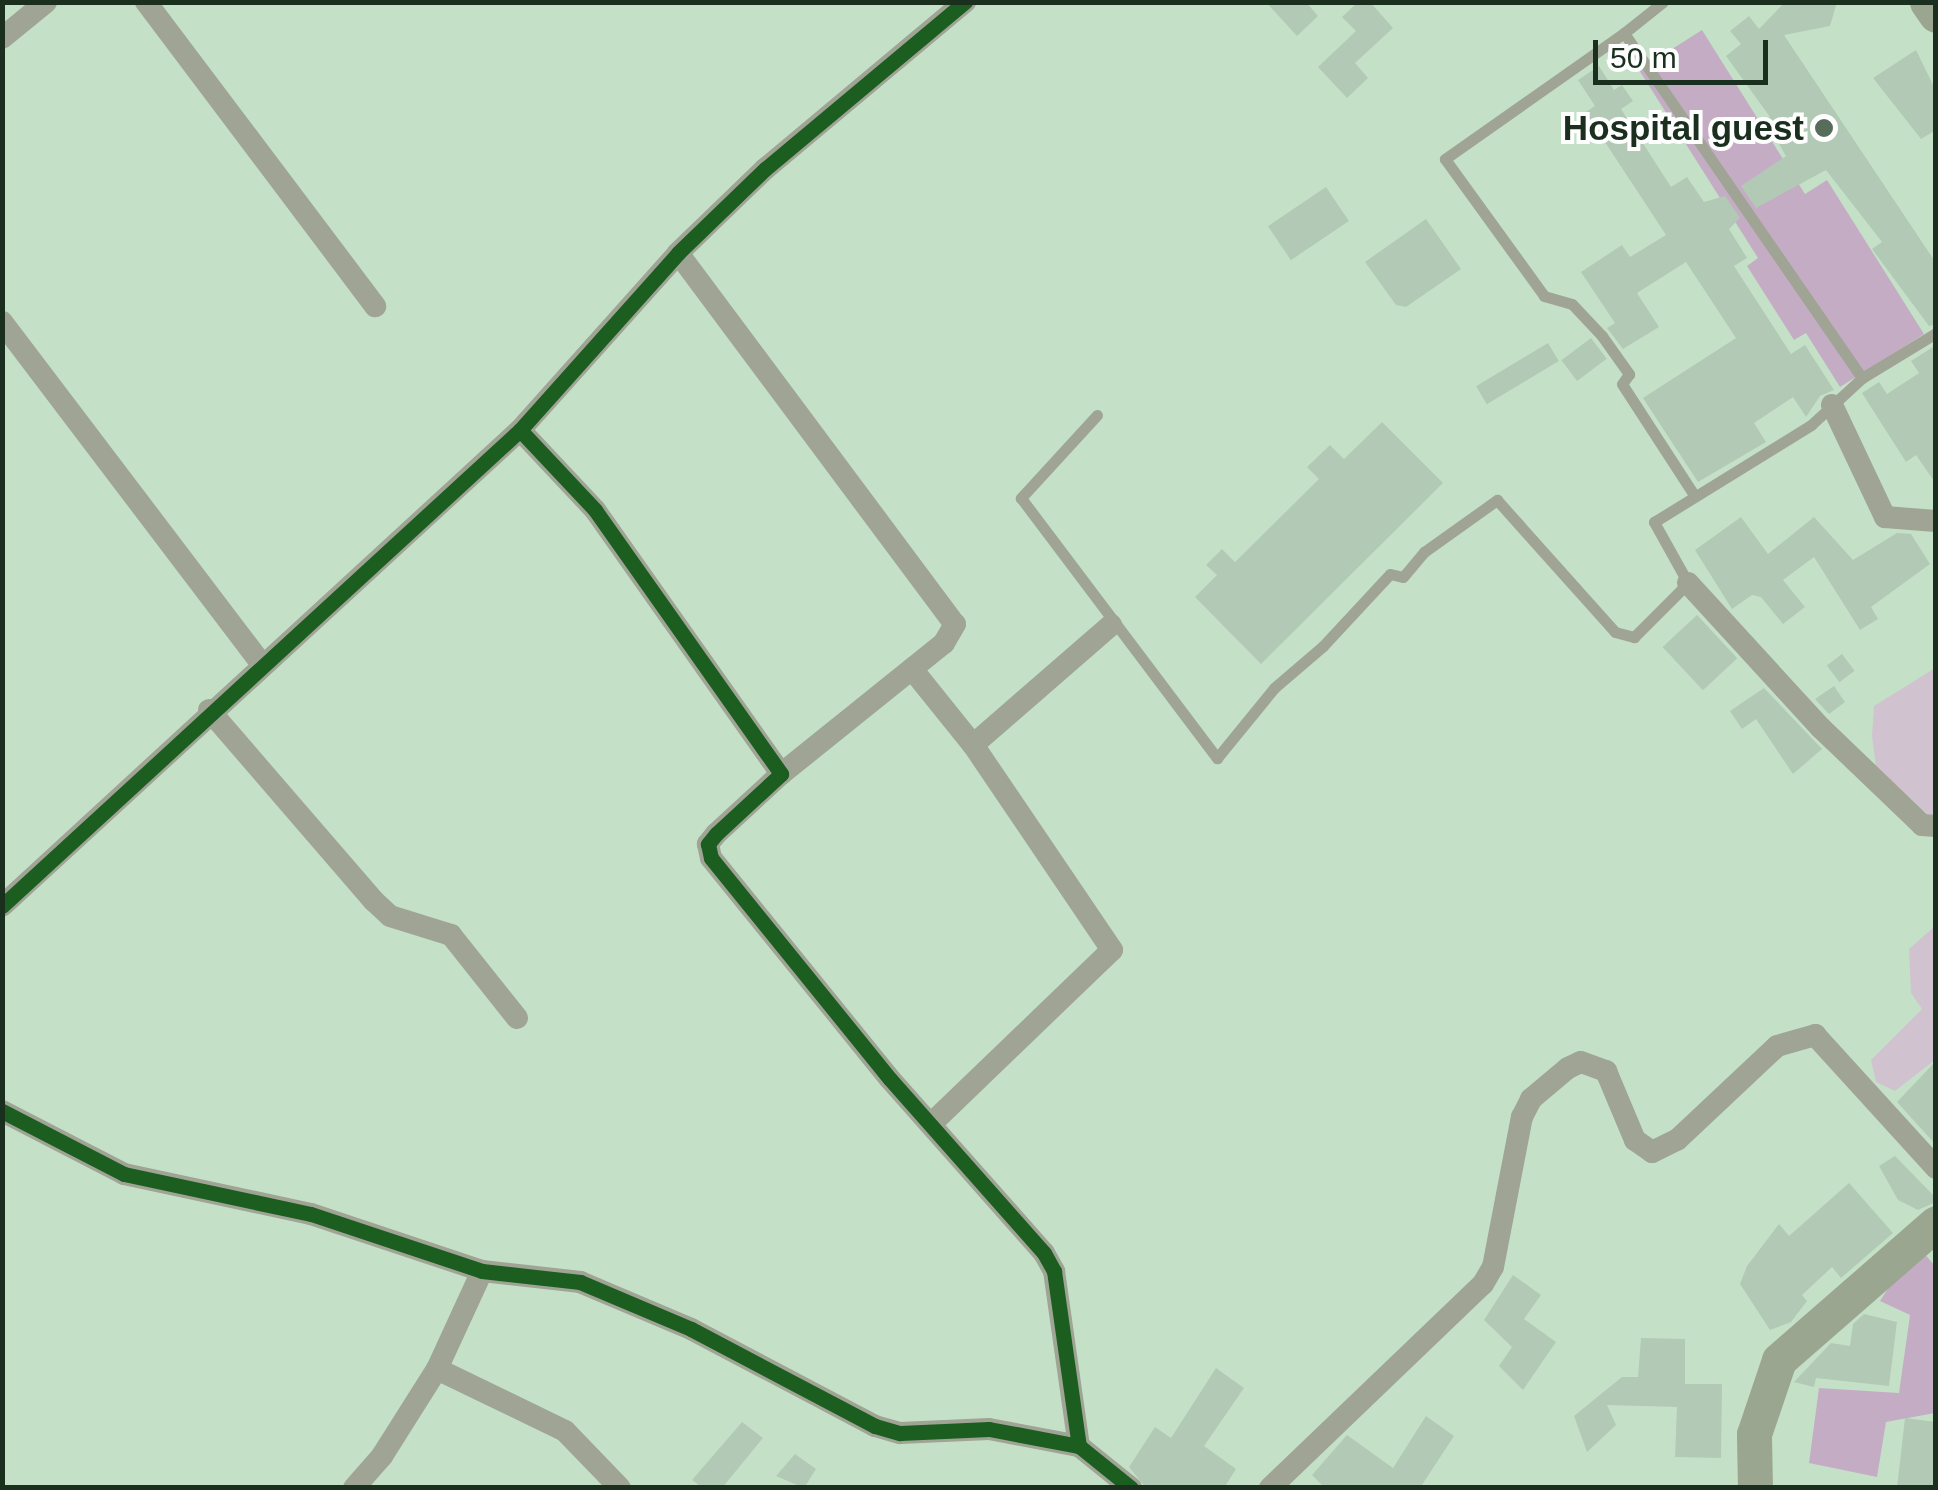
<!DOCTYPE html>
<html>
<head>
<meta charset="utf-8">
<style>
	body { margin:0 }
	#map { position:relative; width:1938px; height:1490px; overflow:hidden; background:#c4e1c8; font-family:Helvetica,sans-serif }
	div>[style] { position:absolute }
	.green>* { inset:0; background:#d0c3cf }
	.forest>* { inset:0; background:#c4adc4 }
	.building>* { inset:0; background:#b2c9b5; transform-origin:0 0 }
	.service>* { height:11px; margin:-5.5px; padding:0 5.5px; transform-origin:5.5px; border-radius:5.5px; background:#9fa495 }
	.minor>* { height:22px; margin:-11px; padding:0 11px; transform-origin:11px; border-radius:11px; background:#9fa495 }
	.primary>* { height:35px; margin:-17.5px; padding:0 17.5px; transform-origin:17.5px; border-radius:17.5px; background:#9ba690 }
	.cycleway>* { height:15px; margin:-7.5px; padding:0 7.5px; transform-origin:7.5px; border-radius:7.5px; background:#1b5e20 }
	.dots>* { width:28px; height:28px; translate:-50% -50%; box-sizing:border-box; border:5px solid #fefefe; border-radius:50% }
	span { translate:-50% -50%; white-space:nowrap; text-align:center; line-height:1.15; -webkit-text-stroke:8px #fefefe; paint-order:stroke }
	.poi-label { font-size:35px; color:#1a2f1e; font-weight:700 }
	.right { translate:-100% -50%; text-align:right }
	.frame { position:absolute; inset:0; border:5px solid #1a2f1e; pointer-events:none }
	.scale { position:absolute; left:1593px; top:40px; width:175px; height:45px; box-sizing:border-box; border:5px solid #1a2f1e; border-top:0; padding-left:12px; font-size:30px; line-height:35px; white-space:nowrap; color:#1a2f1e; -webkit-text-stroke:8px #fefefe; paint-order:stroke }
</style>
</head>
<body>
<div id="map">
	<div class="green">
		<i style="clip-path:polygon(1935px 668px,1935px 821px,1876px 767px,1872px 736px,1874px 706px)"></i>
		<i style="clip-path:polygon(1935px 926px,1935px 1060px,1895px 1091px,1876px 1082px,1871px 1060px,1922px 1009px,1911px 993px,1909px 949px)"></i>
	</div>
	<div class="forest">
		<i style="clip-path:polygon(1702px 30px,1805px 194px,1827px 180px,1924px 334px,1840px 387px,1806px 333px,1794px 340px,1747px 266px,1758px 258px,1639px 70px)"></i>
		<i style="clip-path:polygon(1916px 1244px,1935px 1266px,1935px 1413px,1886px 1422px,1877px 1477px,1809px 1463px,1819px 1388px,1899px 1393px,1910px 1315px,1880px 1301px)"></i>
	</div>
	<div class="building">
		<i style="clip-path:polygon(1266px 2px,1306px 2px,1318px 16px,1297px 36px)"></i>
		<i style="clip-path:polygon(1358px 2px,1370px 2px,1393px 28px,1355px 63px,1368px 78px,1347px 98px,1318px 67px,1356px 31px,1342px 17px)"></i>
		<i style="clip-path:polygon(1785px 2px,1837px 2px,1830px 26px,1784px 35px,1936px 263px,1936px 324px,1929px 326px,1872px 249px,1882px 242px,1826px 170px,1756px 208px,1741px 186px,1786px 156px,1765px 120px,1770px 117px,1726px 56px,1741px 44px,1730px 31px,1749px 16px,1759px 29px)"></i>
		<i style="clip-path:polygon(1916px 50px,1936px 91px,1936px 130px,1921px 139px,1873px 78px)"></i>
		<i style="clip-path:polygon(1599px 66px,1614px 90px,1622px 85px,1633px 101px,1621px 109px,1671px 187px,1687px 177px,1704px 202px,1725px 196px,1740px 218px,1729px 229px,1747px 258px,1734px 266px,1791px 354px,1805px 345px,1834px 390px,1820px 396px,1806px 417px,1793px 397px,1754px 423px,1766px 442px,1698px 482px,1643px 398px,1736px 338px,1686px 262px,1637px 293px,1659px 327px,1623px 349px,1607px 328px,1615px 323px,1581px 272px,1622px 245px,1630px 257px,1666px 235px,1599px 133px,1592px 138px,1578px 117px,1595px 106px,1578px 80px)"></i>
		<i style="left:1326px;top:187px;width:41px;height:70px;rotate:56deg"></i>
		<i style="clip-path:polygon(1426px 219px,1461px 269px,1406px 307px,1396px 305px,1365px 262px)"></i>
		<i style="left:1591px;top:338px;width:26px;height:37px;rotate:53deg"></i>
		<i style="left:1548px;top:343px;width:21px;height:84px;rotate:59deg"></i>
		<i style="clip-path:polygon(1936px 345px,1936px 484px,1916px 455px,1906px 462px,1862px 393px,1879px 382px,1887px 394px,1919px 373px,1911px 361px)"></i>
		<i style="clip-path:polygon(1382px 422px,1443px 483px,1261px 664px,1195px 597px,1217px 575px,1206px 565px,1222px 549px,1235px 562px,1319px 479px,1307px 467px,1330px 445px,1344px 459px)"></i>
		<i style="clip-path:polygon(1741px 517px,1768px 554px,1814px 517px,1853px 560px,1897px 533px,1911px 534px,1930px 564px,1871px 607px,1878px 619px,1860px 630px,1814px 557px,1783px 580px,1805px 607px,1783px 624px,1761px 597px,1752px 595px,1732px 609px,1695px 550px)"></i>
		<i style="left:1697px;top:615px;width:59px;height:47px;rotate:47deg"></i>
		<i style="left:1842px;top:654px;width:21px;height:19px;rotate:53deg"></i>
		<i style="clip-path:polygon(1834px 686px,1845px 702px,1829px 714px,1815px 699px)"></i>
		<i style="clip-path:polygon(1764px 688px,1822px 749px,1793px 774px,1756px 719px,1742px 729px,1730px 711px)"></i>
		<i style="clip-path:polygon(1936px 1061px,1936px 1145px,1897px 1102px)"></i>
		<i style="clip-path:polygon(1895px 1156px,1933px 1195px,1936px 1202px,1918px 1210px,1898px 1200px,1879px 1166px)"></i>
		<i style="clip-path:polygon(1849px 1183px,1893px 1233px,1841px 1278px,1832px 1267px,1802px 1295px,1807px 1301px,1791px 1322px,1770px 1330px,1740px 1284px,1747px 1266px,1779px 1224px,1789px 1236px)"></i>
		<i style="clip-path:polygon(1513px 1275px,1541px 1295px,1524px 1319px,1556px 1342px,1523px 1390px,1499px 1366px,1512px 1347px,1484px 1320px)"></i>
		<i style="clip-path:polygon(1864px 1314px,1897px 1322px,1889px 1386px,1816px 1378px,1814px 1387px,1794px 1382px,1831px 1343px,1850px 1346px,1853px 1324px)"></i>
		<i style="clip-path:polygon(1641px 1338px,1685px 1339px,1685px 1384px,1722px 1384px,1721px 1458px,1675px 1457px,1677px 1407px,1607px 1405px,1616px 1425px,1587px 1452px,1574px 1416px,1622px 1377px,1638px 1377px)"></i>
		<i style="clip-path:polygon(1216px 1368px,1244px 1388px,1204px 1446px,1236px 1469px,1224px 1488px,1146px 1488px,1129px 1467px,1155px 1427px,1171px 1438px)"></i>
		<i style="clip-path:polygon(1426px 1416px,1454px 1436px,1420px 1488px,1325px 1488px,1312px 1475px,1347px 1435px,1393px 1468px)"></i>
		<i style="clip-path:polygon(1905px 1418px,1936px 1422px,1934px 1488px,1897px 1488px)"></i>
		<i style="clip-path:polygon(742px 1422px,763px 1438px,722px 1488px,703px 1488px,692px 1480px)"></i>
		<i style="clip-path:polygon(795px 1454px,816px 1469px,804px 1488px,776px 1476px)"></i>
	</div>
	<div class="service">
		<i style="left:1663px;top:2px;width:50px;rotate:141.5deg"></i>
		<i style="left:1624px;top:33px;width:419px;rotate:55.4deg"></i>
		<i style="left:1862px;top:378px;width:87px;rotate:-31.3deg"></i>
		<i style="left:1624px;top:33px;width:219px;rotate:144.9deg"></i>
		<i style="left:1445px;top:159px;width:169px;rotate:54.1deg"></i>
		<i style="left:1544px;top:296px;width:29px;rotate:16deg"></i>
		<i style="left:1572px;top:304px;width:44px;rotate:46.8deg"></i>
		<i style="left:1602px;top:336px;width:47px;rotate:54.6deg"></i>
		<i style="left:1629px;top:374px;width:12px;rotate:125deg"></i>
		<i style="left:1622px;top:384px;width:132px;rotate:57deg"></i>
		<i style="left:1097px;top:415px;width:113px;rotate:132.5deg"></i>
		<i style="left:1021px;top:498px;width:326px;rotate:53deg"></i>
		<i style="left:1217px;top:758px;width:90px;rotate:-50.8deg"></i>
		<i style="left:1274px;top:688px;width:65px;rotate:-40.6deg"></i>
		<i style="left:1323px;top:646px;width:98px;rotate:-47.1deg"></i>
		<i style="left:1390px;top:574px;width:13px;rotate:13deg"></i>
		<i style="left:1403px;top:577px;width:33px;rotate:-50deg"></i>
		<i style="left:1424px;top:552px;width:90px;rotate:-35.5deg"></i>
		<i style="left:1497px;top:500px;width:177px;rotate:48.2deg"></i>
		<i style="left:1615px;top:632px;width:20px;rotate:15deg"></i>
		<i style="left:1634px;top:637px;width:76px;rotate:-45deg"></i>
		<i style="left:1688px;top:583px;width:70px;rotate:-119.1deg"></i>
		<i style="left:1654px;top:522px;width:185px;rotate:-31.7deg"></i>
		<i style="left:1811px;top:425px;width:69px;rotate:-42.7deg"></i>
	</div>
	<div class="minor">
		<i style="left:146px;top:2px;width:381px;rotate:53deg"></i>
		<i style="left:2px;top:38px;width:57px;rotate:-39.3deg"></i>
		<i style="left:678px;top:253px;width:463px;rotate:53.3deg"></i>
		<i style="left:955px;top:624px;width:22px;rotate:120deg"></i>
		<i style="left:944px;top:643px;width:209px;rotate:141.2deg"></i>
		<i style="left:2px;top:322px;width:428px;rotate:52.8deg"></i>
		<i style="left:1832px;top:405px;width:124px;rotate:64.7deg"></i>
		<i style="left:1885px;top:517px;width:51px;rotate:4.5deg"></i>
		<i style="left:520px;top:430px;width:110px;rotate:46.8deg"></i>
		<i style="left:595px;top:510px;width:323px;rotate:54.8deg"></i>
		<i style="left:781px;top:774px;width:88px;rotate:137.3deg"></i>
		<i style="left:716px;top:834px;width:13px;rotate:129deg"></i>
		<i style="left:708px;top:844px;width:14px;rotate:78deg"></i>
		<i style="left:711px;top:858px;width:284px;rotate:51deg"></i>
		<i style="left:890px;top:1079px;width:232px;rotate:48.5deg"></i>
		<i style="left:1044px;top:1253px;width:21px;rotate:61deg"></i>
		<i style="left:1054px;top:1271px;width:177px;rotate:81.9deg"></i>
		<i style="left:1688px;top:583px;width:197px;rotate:47.5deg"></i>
		<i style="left:1821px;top:728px;width:140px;rotate:43.8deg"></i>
		<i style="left:1922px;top:825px;width:14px;rotate:4deg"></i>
		<i style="left:912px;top:669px;width:97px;rotate:51.2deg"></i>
		<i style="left:973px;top:745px;width:183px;rotate:-41deg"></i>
		<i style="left:209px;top:710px;width:252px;rotate:49.2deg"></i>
		<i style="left:374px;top:901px;width:22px;rotate:43deg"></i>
		<i style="left:390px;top:916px;width:64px;rotate:17.3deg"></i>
		<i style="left:451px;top:935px;width:106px;rotate:51.5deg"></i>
		<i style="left:2px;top:906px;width:703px;rotate:-42.58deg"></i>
		<i style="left:520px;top:430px;width:237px;rotate:-48.2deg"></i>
		<i style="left:678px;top:253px;width:121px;rotate:-44deg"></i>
		<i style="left:765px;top:169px;width:261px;rotate:-39.9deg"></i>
		<i style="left:2px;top:1111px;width:137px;rotate:27.3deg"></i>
		<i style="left:124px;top:1174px;width:191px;rotate:12.1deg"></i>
		<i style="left:311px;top:1214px;width:180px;rotate:18.4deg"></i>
		<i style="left:482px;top:1271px;width:99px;rotate:6.4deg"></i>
		<i style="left:580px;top:1282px;width:121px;rotate:22.9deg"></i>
		<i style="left:691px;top:1329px;width:208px;rotate:27.8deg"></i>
		<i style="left:875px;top:1426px;width:26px;rotate:16deg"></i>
		<i style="left:900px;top:1433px;width:89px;rotate:-2.6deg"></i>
		<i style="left:989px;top:1429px;width:92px;rotate:10.7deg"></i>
		<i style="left:1079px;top:1446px;width:67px;rotate:38.9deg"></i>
		<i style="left:931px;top:1124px;width:251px;rotate:-43.9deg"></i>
		<i style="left:1112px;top:950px;width:248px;rotate:-124.1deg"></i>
		<i style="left:437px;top:1369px;width:142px;rotate:25.8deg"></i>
		<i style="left:565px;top:1431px;width:79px;rotate:46deg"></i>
		<i style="left:354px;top:1488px;width:43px;rotate:-48.8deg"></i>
		<i style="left:382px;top:1456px;width:103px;rotate:-57.7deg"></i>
		<i style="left:437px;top:1369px;width:108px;rotate:-65.3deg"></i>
		<i style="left:1270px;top:1488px;width:295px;rotate:-43.8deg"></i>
		<i style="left:1483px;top:1284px;width:20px;rotate:-60deg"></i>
		<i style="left:1493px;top:1267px;width:153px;rotate:-79.1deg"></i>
		<i style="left:1522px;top:1117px;width:20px;rotate:-63deg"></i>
		<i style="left:1531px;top:1099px;width:48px;rotate:-40deg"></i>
		<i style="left:1568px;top:1068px;width:14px;rotate:-25deg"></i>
		<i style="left:1581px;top:1062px;width:27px;rotate:20deg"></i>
		<i style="left:1606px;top:1071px;width:75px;rotate:67.2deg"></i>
		<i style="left:1635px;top:1140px;width:21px;rotate:35deg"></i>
		<i style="left:1652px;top:1152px;width:28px;rotate:-26deg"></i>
		<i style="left:1677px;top:1140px;width:137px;rotate:-43.2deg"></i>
		<i style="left:1777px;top:1046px;width:40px;rotate:-16deg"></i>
		<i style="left:1815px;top:1035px;width:180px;rotate:47.7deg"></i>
	</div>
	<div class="primary">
		<i style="left:1927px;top:2px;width:16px;rotate:55deg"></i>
		<i style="left:1755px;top:1488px;width:54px;rotate:-91.1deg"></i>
		<i style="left:1754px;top:1434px;width:78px;rotate:-71.3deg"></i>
		<i style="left:1779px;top:1360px;width:208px;rotate:-41.1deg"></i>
	</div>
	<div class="cycleway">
		<i style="left:520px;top:430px;width:110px;rotate:46.8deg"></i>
		<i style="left:595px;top:510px;width:323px;rotate:54.8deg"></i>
		<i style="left:781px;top:774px;width:88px;rotate:137.3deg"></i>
		<i style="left:716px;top:834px;width:13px;rotate:129deg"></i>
		<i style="left:708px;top:844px;width:14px;rotate:78deg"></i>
		<i style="left:711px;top:858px;width:284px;rotate:51deg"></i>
		<i style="left:890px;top:1079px;width:232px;rotate:48.5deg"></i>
		<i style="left:1044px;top:1253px;width:21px;rotate:61deg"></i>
		<i style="left:1054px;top:1271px;width:177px;rotate:81.9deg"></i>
		<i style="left:2px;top:906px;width:703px;rotate:-42.58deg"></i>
		<i style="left:520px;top:430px;width:237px;rotate:-48.2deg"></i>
		<i style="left:678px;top:253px;width:121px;rotate:-44deg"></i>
		<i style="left:765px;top:169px;width:261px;rotate:-39.9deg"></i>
		<i style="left:2px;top:1111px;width:137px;rotate:27.3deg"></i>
		<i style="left:124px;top:1174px;width:191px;rotate:12.1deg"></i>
		<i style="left:311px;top:1214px;width:180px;rotate:18.4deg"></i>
		<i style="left:482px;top:1271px;width:99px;rotate:6.4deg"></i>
		<i style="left:580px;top:1282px;width:121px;rotate:22.9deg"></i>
		<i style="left:691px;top:1329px;width:208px;rotate:27.8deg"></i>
		<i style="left:875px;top:1426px;width:26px;rotate:16deg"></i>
		<i style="left:900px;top:1433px;width:89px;rotate:-2.6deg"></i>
		<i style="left:989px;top:1429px;width:92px;rotate:10.7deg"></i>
		<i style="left:1079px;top:1446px;width:67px;rotate:38.9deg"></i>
	</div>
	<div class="dots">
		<i style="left:1824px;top:128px;background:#566d5a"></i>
	</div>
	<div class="poi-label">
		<span class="right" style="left:1804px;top:128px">Hospital guest</span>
	</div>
	<div class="frame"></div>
	<div class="scale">50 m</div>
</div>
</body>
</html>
